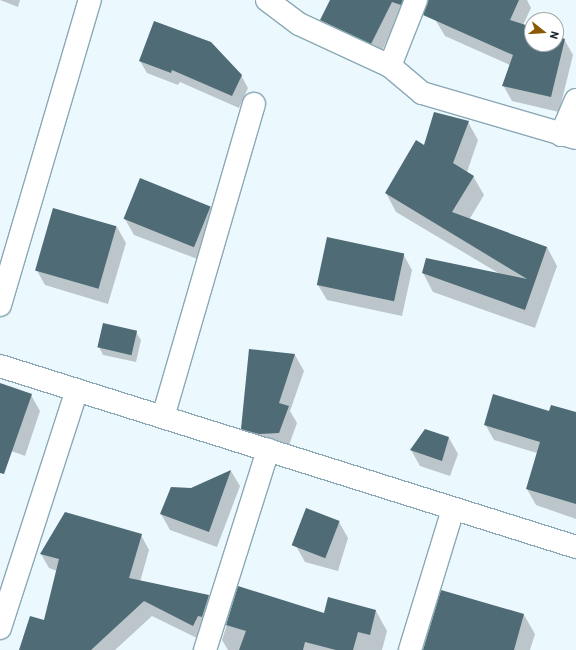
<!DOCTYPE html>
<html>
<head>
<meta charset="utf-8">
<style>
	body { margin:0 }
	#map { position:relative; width:576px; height:650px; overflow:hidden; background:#ebf8fd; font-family:Barlow,sans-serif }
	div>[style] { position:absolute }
	.shadow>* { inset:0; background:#0003 }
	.building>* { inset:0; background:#4e6b76; transform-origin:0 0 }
	.roads { filter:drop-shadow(1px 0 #8aa9b5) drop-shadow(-1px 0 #8aa9b5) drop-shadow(0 1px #8aa9b5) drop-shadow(0 -1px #8aa9b5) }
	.street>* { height:22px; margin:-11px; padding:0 11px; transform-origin:11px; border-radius:11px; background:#fff }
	span { translate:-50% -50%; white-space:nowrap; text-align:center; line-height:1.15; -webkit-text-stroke:4px #fff; paint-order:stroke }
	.north { position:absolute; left:524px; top:12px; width:40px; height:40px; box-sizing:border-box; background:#fff; border:1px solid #a3a7a9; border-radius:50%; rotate:107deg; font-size:11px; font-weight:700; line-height:16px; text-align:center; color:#182429 }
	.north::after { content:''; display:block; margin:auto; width:14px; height:18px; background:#8b5a03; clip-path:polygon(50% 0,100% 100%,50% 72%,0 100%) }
</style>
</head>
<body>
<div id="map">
	<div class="shadow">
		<i style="clip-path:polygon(0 0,20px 0,18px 7px)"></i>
		<i style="clip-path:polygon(331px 0,406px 0,379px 57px,329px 34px,321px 20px)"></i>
		<i style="clip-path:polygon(446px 0,527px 0,531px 8px,523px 25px,532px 28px,532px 44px,556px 44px,556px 37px,564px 39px,573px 55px,559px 112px,512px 101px,503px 85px,510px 65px,445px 36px,436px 21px)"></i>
		<i style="clip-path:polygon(140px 61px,241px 75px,248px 88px,239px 108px,180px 82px,178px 85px,147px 73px)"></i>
		<i style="clip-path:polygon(468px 122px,478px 140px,467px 172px,473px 176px,484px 195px,469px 220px,547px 247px,557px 266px,535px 328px,433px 292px,423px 273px,500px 274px,396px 212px,386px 193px,425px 147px)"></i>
		<i style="clip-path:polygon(211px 207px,220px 222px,208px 263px,134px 235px,125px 219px)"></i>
		<i style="clip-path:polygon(117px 227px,126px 243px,108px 304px,45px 285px,36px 269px)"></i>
		<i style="clip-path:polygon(403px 254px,412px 270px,402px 316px,327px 300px,318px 285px)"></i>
		<i style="clip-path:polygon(136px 332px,141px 340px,136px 362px,103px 355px,99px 347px)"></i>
		<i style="clip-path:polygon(250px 351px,295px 355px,304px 371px,290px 411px,297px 423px,288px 448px,251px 444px,242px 428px)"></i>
		<i style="clip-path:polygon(0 384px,31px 395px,40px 411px,25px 456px,0 447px)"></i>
		<i style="clip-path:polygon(550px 413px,576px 413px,576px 519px,536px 505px,527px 489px,537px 453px,494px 440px,485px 424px)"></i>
		<i style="clip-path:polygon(449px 438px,458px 454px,450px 476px,420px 466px,411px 450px)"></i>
		<i style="clip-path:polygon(231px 471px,240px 486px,217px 547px,170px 530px,161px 514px,191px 489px)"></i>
		<i style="clip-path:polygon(307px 509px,339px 522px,348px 538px,338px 571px,305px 562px,296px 546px)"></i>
		<i style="clip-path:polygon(141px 535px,149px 550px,140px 582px,209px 596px,217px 611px,207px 643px,152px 616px,115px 650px,20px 650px,44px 621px,57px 571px,49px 568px,41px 554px)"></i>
		<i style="clip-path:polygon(239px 587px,324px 615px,376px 611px,387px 631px,382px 650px,228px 650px,222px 640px)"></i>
		<i style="clip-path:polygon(442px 591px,524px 615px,535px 634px,530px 650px,424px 650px)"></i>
	</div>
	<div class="building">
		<i style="clip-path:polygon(330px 0,403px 0,401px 5px,392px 2px,371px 44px,320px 20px)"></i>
		<i style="clip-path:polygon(428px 0,519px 0,510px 20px,532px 27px,532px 44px,556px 44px,556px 36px,565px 39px,551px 97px,502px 86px,513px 55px,423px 15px)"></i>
		<i style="clip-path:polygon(154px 21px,211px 42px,242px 75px,232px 96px,172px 70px,171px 73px,139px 61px)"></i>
		<i style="clip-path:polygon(434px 112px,469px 121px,453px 163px,474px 176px,452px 212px,547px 247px,525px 310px,422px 273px,426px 258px,527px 279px,385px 193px,416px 140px,424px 145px)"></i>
		<i style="left:140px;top:178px;width:76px;height:44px;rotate:22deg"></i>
		<i style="left:53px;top:208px;width:66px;height:65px;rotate:16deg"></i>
		<i style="left:327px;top:237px;width:79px;height:49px;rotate:12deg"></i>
		<i style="left:103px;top:323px;width:35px;height:25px;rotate:13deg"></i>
		<i style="clip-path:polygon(249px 349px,295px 354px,279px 403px,289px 406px,279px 433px,259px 434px,241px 429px)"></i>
		<i style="clip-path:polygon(0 383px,32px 394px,4px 474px,0 473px)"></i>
		<i style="clip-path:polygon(493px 394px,549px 411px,551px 405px,576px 412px,576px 504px,526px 489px,540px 442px,484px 425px)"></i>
		<i style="clip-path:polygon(425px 429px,449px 437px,442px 461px,410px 450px)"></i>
		<i style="clip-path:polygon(231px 470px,209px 532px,160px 514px,171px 487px,191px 488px)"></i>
		<i style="left:306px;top:508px;width:36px;height:40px;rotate:21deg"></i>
		<i style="clip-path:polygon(65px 512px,142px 534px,129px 578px,209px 595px,202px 617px,198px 616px,193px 626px,144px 601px,91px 650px,19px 650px,30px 616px,44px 620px,59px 559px,40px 554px)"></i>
		<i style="clip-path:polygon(238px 586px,324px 613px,328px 597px,376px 610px,370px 635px,358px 632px,353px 650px,336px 650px,305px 642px,303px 650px,239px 650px,246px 631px,226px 625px)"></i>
		<i style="clip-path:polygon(441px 590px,524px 614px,514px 650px,423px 650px)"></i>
	</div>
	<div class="roads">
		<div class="street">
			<i style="left:267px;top:0;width:40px;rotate:37deg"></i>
			<i style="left:299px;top:24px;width:100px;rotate:24.8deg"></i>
			<i style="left:390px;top:66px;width:42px;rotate:40.2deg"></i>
			<i style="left:422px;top:93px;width:160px;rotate:16.3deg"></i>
			<i style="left:390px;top:66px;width:71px;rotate:-68.5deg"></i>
			<i style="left:561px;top:135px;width:38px;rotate:-67deg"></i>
			<i style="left:0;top:305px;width:318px;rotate:-73.6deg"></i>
			<i style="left:0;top:366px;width:604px;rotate:17.44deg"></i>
			<i style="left:163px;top:417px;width:326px;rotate:-73.8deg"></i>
			<i style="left:0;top:628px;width:250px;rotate:-72.1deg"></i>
			<i style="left:205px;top:650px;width:210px;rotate:-72.5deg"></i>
			<i style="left:410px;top:650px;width:147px;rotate:-73deg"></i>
		</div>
	</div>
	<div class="north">N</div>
</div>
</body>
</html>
